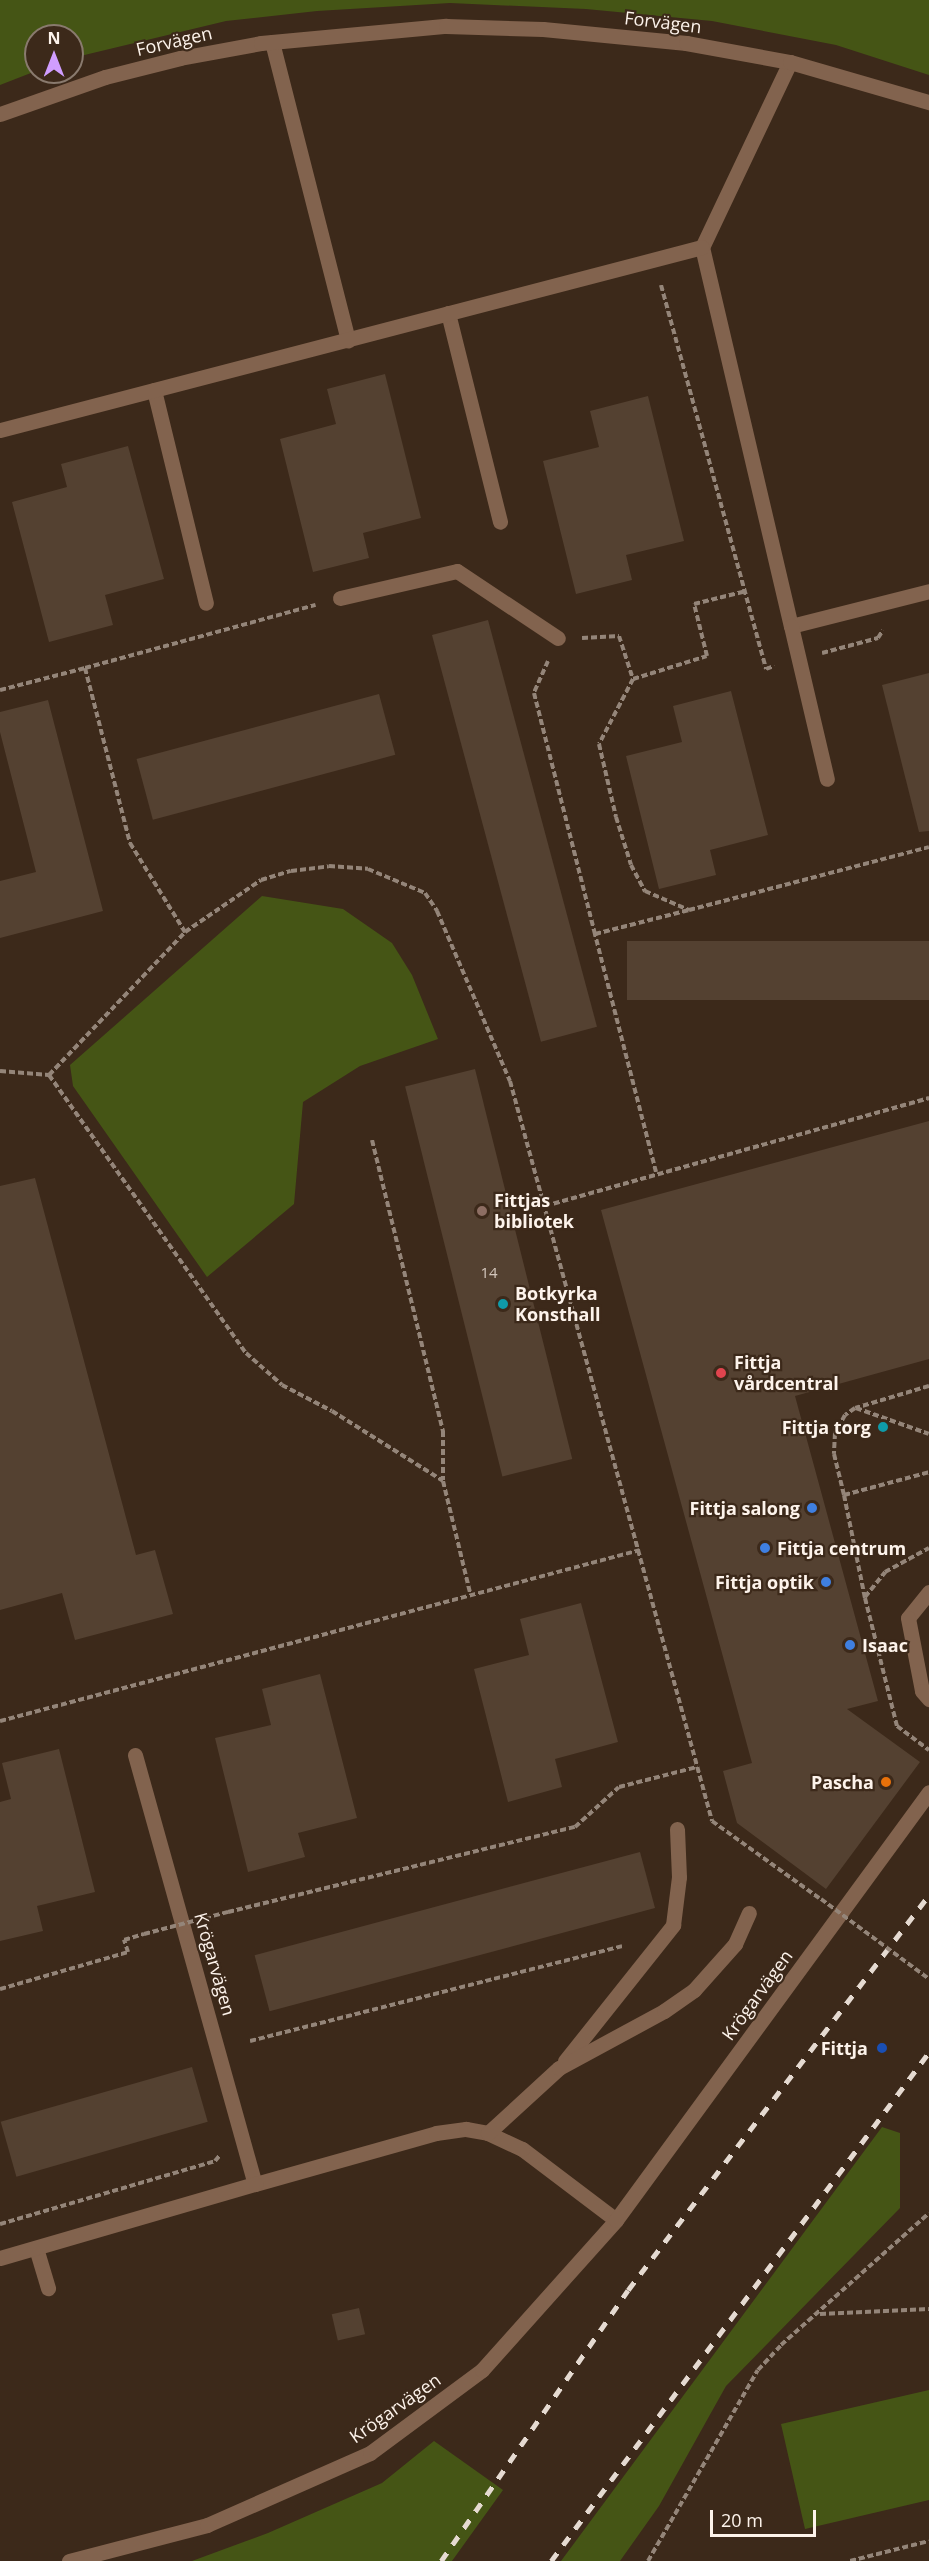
<!DOCTYPE html>
<html>
<head>
<meta charset="utf-8">
<style>
	body { margin:0 }
	#map { position:relative; width:929px; height:2561px; overflow:hidden; background:#3c291a; font-family:"Open Sans",sans-serif }
	div>[style] { position:absolute }
	.green>* { inset:0; background:#455515 }
	.building>* { inset:0; background:#544131; transform-origin:0 0 }
	.path>* { height:4px; margin-top:-2px; transform-origin:0; background:repeating-linear-gradient(90deg,#948579 0 6px,transparent 0 9px) }
	.minor>* { height:15px; margin:-7.5px; padding:0 7.5px; transform-origin:7.5px; border-radius:7.5px; background:#82634e }
	.rail>* { height:4.5px; margin-top:-2.25px; transform-origin:0; background:repeating-linear-gradient(90deg,#e5dad1 0 10px,transparent 0 20px) }
	.path-bridge>* { height:4px; margin-top:-2px; transform-origin:0; background:repeating-linear-gradient(90deg,#948579 0 6px,transparent 0 9px) }
	.dots>* { width:16px; height:16px; translate:-50% -50%; box-sizing:border-box; border:3px solid #3c291a; border-radius:50% }
	span { translate:-50% -50%; white-space:nowrap; text-align:center; line-height:1.15; -webkit-text-stroke:4.5px #3c291a; paint-order:stroke }
	.number-label { font-size:15px; color:#d3c6bc }
	.number-label span { -webkit-text-stroke-width:0 }
	.street-label { font-size:18px; color:#fdf3eb }
	.poi-label { font-size:18px; color:#fdf3eb; font-weight:700 }
	.left { translate:0 -50%; text-align:left }
	.right { translate:-100% -50%; text-align:right }
	.north { position:absolute; left:24px; top:24px; width:60px; height:60px; box-sizing:border-box; background:#3c291a; border:2px solid #897a6e; border-radius:50%; rotate:0deg; font-size:16px; font-weight:700; line-height:24px; text-align:center; color:#fdf3eb }
	.north::after { content:''; display:block; margin:auto; width:21px; height:27px; background:#d09dff; clip-path:polygon(50% 0,100% 100%,50% 72%,0 100%) }
	.scale { position:absolute; left:710px; top:2510px; width:106px; height:27px; box-sizing:border-box; border:3px solid #fdf3eb; border-top:0; padding-left:8px; font-size:18px; line-height:21px; white-space:nowrap; color:#fdf3eb; -webkit-text-stroke:4px #3c291a; paint-order:stroke }
</style>
</head>
<body>
<div id="map">
	<div class="green">
		<i style="clip-path:polygon(0 0,929px 0,929px 75px,836px 45px,712px 21px,586px 9px,450px 3px,317px 11px,226px 21px,72px 58px,72px 36px,36px 36px,36px 71px,0 85px)"></i>
		<i style="clip-path:polygon(262px 896px,343px 909px,392px 943px,412px 975px,438px 1039px,360px 1066px,303px 1102px,294px 1204px,207px 1277px,73px 1086px,70px 1065px)"></i>
		<i style="clip-path:polygon(882px 2127px,900px 2133px,900px 2208px,726px 2386px,659px 2506px,620px 2561px,561px 2561px)"></i>
		<i style="clip-path:polygon(929px 2390px,929px 2500px,805px 2529px,781px 2424px)"></i>
		<i style="clip-path:polygon(434px 2441px,503px 2490px,452px 2561px,192px 2561px,268px 2533px,382px 2483px)"></i>
	</div>
	<div class="building">
		<i style="clip-path:polygon(385px 374px,421px 518px,363px 533px,369px 558px,313px 572px,280px 439px,336px 424px,327px 389px)"></i>
		<i style="clip-path:polygon(648px 396px,684px 541px,626px 555px,632px 580px,576px 594px,543px 461px,599px 447px,590px 411px)"></i>
		<i style="clip-path:polygon(128px 446px,164px 579px,105px 595px,113px 625px,49px 642px,12px 502px,67px 487px,61px 464px)"></i>
		<i style="left:488px;top:620px;width:421px;height:58px;rotate:75deg"></i>
		<i style="clip-path:polygon(929px 673px,929px 831px,919px 832px,882px 685px)"></i>
		<i style="clip-path:polygon(731px 691px,768px 835px,710px 850px,716px 875px,659px 889px,626px 756px,682px 742px,673px 706px)"></i>
		<i style="left:379px;top:694px;width:63px;height:251px;rotate:75deg"></i>
		<i style="clip-path:polygon(48px 700px,103px 911px,0 938px,0 881px,36px 872px,0 732px,0 712px)"></i>
		<i style="left:929px;top:941px;width:59px;height:302px;rotate:90deg"></i>
		<i style="left:475px;top:1069px;width:402px;height:72px;rotate:76deg"></i>
		<i style="clip-path:polygon(929px 1121px,929px 1359px,795px 1396px,878px 1701px,847px 1709px,920px 1762px,826px 1889px,737px 1823px,723px 1771px,752px 1763px,601px 1210px)"></i>
		<i style="clip-path:polygon(35px 1178px,136px 1555px,155px 1550px,173px 1614px,75px 1640px,62px 1593px,0 1610px,0 1186px)"></i>
		<i style="clip-path:polygon(581px 1603px,618px 1742px,555px 1759px,562px 1787px,508px 1802px,474px 1669px,529px 1655px,520px 1619px)"></i>
		<i style="clip-path:polygon(320px 1674px,357px 1818px,298px 1833px,305px 1857px,248px 1872px,215px 1738px,271px 1725px,262px 1689px)"></i>
		<i style="clip-path:polygon(59px 1749px,95px 1892px,37px 1906px,43px 1931px,0 1941px,0 1802px,11px 1799px,2px 1763px)"></i>
		<i style="left:640px;top:1852px;width:58px;height:399px;rotate:75deg"></i>
		<i style="left:192px;top:2067px;width:57px;height:199px;rotate:74deg"></i>
		<i style="left:359px;top:2308px;width:27px;height:28px;rotate:77deg"></i>
	</div>
	<div class="path">
		<i style="left:661px;top:285px;width:398px;rotate:74.7deg"></i>
		<i style="left:766px;top:669px;width:9px;rotate:-21deg"></i>
		<i style="left:582px;top:638px;width:37px;rotate:-3deg"></i>
		<i style="left:619px;top:636px;width:45px;rotate:72deg"></i>
		<i style="left:633px;top:679px;width:77px;rotate:-17.3deg"></i>
		<i style="left:707px;top:656px;width:54px;rotate:-104deg"></i>
		<i style="left:694px;top:604px;width:54px;rotate:-14deg"></i>
		<i style="left:822px;top:653px;width:58px;rotate:-15deg"></i>
		<i style="left:878px;top:638px;width:9px;rotate:-58deg"></i>
		<i style="left:548px;top:661px;width:35px;rotate:114deg"></i>
		<i style="left:534px;top:693px;width:249px;rotate:75.8deg"></i>
		<i style="left:85px;top:668px;width:239px;rotate:-15.3deg"></i>
		<i style="left:633px;top:679px;width:73px;rotate:117.6deg"></i>
		<i style="left:599px;top:744px;width:75px;rotate:76.9deg"></i>
		<i style="left:616px;top:817px;width:50px;rotate:72.6deg"></i>
		<i style="left:631px;top:865px;width:30px;rotate:62deg"></i>
		<i style="left:645px;top:891px;width:48px;rotate:23.4deg"></i>
		<i style="left:689px;top:910px;width:248px;rotate:-14.7deg"></i>
		<i style="left:0;top:690px;width:88px;rotate:-14.5deg"></i>
		<i style="left:85px;top:668px;width:181px;rotate:75.6deg"></i>
		<i style="left:130px;top:843px;width:105px;rotate:58.3deg"></i>
		<i style="left:0;top:1071px;width:49px;rotate:4.7deg"></i>
		<i style="left:49px;top:1075px;width:197px;rotate:-46.4deg"></i>
		<i style="left:185px;top:932px;width:92px;rotate:-34.4deg"></i>
		<i style="left:261px;top:880px;width:31px;rotate:-17deg"></i>
		<i style="left:291px;top:871px;width:38px;rotate:-7deg"></i>
		<i style="left:329px;top:866px;width:39px;rotate:4deg"></i>
		<i style="left:368px;top:869px;width:62px;rotate:22.8deg"></i>
		<i style="left:425px;top:893px;width:22px;rotate:56deg"></i>
		<i style="left:437px;top:911px;width:185px;rotate:66.8deg"></i>
		<i style="left:510px;top:1081px;width:767px;rotate:74.73deg"></i>
		<i style="left:712px;top:1821px;width:132px;rotate:35.7deg"></i>
		<i style="left:49px;top:1075px;width:341px;rotate:54.7deg"></i>
		<i style="left:246px;top:1353px;width:48px;rotate:41.6deg"></i>
		<i style="left:282px;top:1385px;width:56px;rotate:27.5deg"></i>
		<i style="left:332px;top:1411px;width:131px;rotate:32.2deg"></i>
		<i style="left:443px;top:1481px;width:115px;rotate:76.4deg"></i>
		<i style="left:372px;top:1140px;width:300px;rotate:76.3deg"></i>
		<i style="left:443px;top:1431px;width:49px;rotate:90deg"></i>
		<i style="left:656px;top:1172px;width:246px;rotate:-104.4deg"></i>
		<i style="left:595px;top:934px;width:97px;rotate:-14.3deg"></i>
		<i style="left:545px;top:1206px;width:399px;rotate:-15.7deg"></i>
		<i style="left:929px;top:1386px;width:77px;rotate:163.4deg"></i>
		<i style="left:855px;top:1408px;width:12px;rotate:145deg"></i>
		<i style="left:845px;top:1415px;width:21px;rotate:119deg"></i>
		<i style="left:835px;top:1433px;width:21px;rotate:93deg"></i>
		<i style="left:834px;top:1454px;width:42px;rotate:76.3deg"></i>
		<i style="left:844px;top:1495px;width:88px;rotate:-15.1deg"></i>
		<i style="left:856px;top:1408px;width:77px;rotate:19.6deg"></i>
		<i style="left:844px;top:1495px;width:105px;rotate:78.5deg"></i>
		<i style="left:865px;top:1598px;width:132px;rotate:76deg"></i>
		<i style="left:897px;top:1726px;width:40px;rotate:37deg"></i>
		<i style="left:865px;top:1597px;width:32px;rotate:-51deg"></i>
		<i style="left:885px;top:1572px;width:50px;rotate:-28.6deg"></i>
		<i style="left:0;top:1721px;width:662px;rotate:-14.96deg"></i>
		<i style="left:228px;top:1912px;width:357px;rotate:-13.8deg"></i>
		<i style="left:575px;top:1827px;width:59px;rotate:-42.3deg"></i>
		<i style="left:619px;top:1787px;width:81px;rotate:-14.4deg"></i>
		<i style="left:0;top:1989px;width:133px;rotate:-16.1deg"></i>
		<i style="left:128px;top:1952px;width:13px;rotate:-108deg"></i>
		<i style="left:124px;top:1940px;width:21px;rotate:-17deg"></i>
		<i style="left:250px;top:2041px;width:384px;rotate:-14.3deg"></i>
		<i style="left:0;top:2224px;width:224px;rotate:-16.3deg"></i>
		<i style="left:215px;top:2161px;width:8px;rotate:-50deg"></i>
		<i style="left:820px;top:2314px;width:109px;rotate:-2.6deg"></i>
		<i style="left:648px;top:2561px;width:220px;rotate:-60.1deg"></i>
		<i style="left:758px;top:2370px;width:34px;rotate:-47deg"></i>
		<i style="left:781px;top:2345px;width:198px;rotate:-41.7deg"></i>
		<i style="left:850px;top:2561px;width:81px;rotate:-14.2deg"></i>
	</div>
	<div class="minor">
		<i style="left:272px;top:42px;width:308px;rotate:75.7deg"></i>
		<i style="left:790px;top:62px;width:205px;rotate:115.4deg"></i>
		<i style="left:702px;top:247px;width:389px;rotate:76.8deg"></i>
		<i style="left:791px;top:626px;width:142px;rotate:-14.2deg"></i>
		<i style="left:0;top:114px;width:111px;rotate:-19.4deg"></i>
		<i style="left:105px;top:77px;width:77px;rotate:-14.2deg"></i>
		<i style="left:180px;top:58px;width:82px;rotate:-10.5deg"></i>
		<i style="left:261px;top:43px;width:186px;rotate:-5.3deg"></i>
		<i style="left:446px;top:26px;width:97px;rotate:1.8deg"></i>
		<i style="left:543px;top:29px;width:144px;rotate:5.6deg"></i>
		<i style="left:686px;top:43px;width:106px;rotate:10.4deg"></i>
		<i style="left:790px;top:62px;width:145px;rotate:16.1deg"></i>
		<i style="left:448px;top:313px;width:215px;rotate:76deg"></i>
		<i style="left:154px;top:390px;width:219px;rotate:76.3deg"></i>
		<i style="left:0;top:430px;width:725px;rotate:-14.61deg"></i>
		<i style="left:340px;top:598px;width:120px;rotate:-13deg"></i>
		<i style="left:457px;top:571px;width:121px;rotate:33.6deg"></i>
		<i style="left:791px;top:626px;width:157px;rotate:76.8deg"></i>
		<i style="left:929px;top:1592px;width:33px;rotate:129deg"></i>
		<i style="left:908px;top:1618px;width:74px;rotate:79.1deg"></i>
		<i style="left:922px;top:1691px;width:11px;rotate:49deg"></i>
		<i style="left:135px;top:1755px;width:445px;rotate:74.4deg"></i>
		<i style="left:255px;top:2184px;width:188px;rotate:-15.7deg"></i>
		<i style="left:436px;top:2133px;width:30px;rotate:-8deg"></i>
		<i style="left:466px;top:2129px;width:22px;rotate:10deg"></i>
		<i style="left:565px;top:2061px;width:174px;rotate:-51.5deg"></i>
		<i style="left:673px;top:1925px;width:48px;rotate:-82.9deg"></i>
		<i style="left:679px;top:1877px;width:48px;rotate:-92.4deg"></i>
		<i style="left:616px;top:2220px;width:118px;rotate:-142.9deg"></i>
		<i style="left:522px;top:2149px;width:38px;rotate:-155deg"></i>
		<i style="left:488px;top:2133px;width:96px;rotate:-42.5deg"></i>
		<i style="left:559px;top:2068px;width:119px;rotate:-28.5deg"></i>
		<i style="left:664px;top:2011px;width:37px;rotate:-35deg"></i>
		<i style="left:694px;top:1990px;width:62px;rotate:-48.3deg"></i>
		<i style="left:735px;top:1944px;width:34px;rotate:-66deg"></i>
		<i style="left:36px;top:2248px;width:42px;rotate:73.3deg"></i>
		<i style="left:0;top:2258px;width:266px;rotate:-16.2deg"></i>
		<i style="left:69px;top:2561px;width:143px;rotate:-14.6deg"></i>
		<i style="left:207px;top:2525px;width:178px;rotate:-23.8deg"></i>
		<i style="left:370px;top:2453px;width:139px;rotate:-36.5deg"></i>
		<i style="left:482px;top:2370px;width:201px;rotate:-48.2deg"></i>
		<i style="left:616px;top:2220px;width:530px;rotate:-53.82deg"></i>
	</div>
	<div class="rail">
		<i style="left:441px;top:2561px;width:329px;rotate:-55.4deg"></i>
		<i style="left:628px;top:2290px;width:497px;rotate:-52.7deg"></i>
		<i style="left:551px;top:2561px;width:634px;rotate:-53.4deg"></i>
	</div>
	<div class="path-bridge">
		<i style="left:821px;top:1899px;width:134px;rotate:36.5deg"></i>
		<i style="left:144px;top:1934px;width:87px;rotate:-14.7deg"></i>
	</div>
	<div class="dots">
		<i style="left:482px;top:1211px;background:#8d6e63"></i>
		<i style="left:503px;top:1304px;background:#0f9aa8"></i>
		<i style="left:721px;top:1373px;background:#e0444e"></i>
		<i style="left:883px;top:1427px;background:#0f9aa8"></i>
		<i style="left:812px;top:1508px;background:#3f7fe0"></i>
		<i style="left:765px;top:1548px;background:#3f7fe0"></i>
		<i style="left:826px;top:1582px;background:#3f7fe0"></i>
		<i style="left:850px;top:1645px;background:#3f7fe0"></i>
		<i style="left:886px;top:1782px;background:#e8710a"></i>
		<i style="left:882px;top:2048px;background:#1a4fb4"></i>
	</div>
	<div class="number-label">
		<span style="left:489px;top:1273px">14</span>
	</div>
	<div class="street-label">
		<span style="left:663px;top:22px;rotate:7deg">Forvägen</span>
		<span style="left:174px;top:41px;rotate:-13deg">Forvägen</span>
		<span style="left:215px;top:1964px;rotate:74deg">Krögarvägen</span>
		<span style="left:757px;top:1995px;rotate:-54deg">Krögarvägen</span>
		<span style="left:395px;top:2408px;rotate:-35deg">Krögarvägen</span>
	</div>
	<div class="poi-label">
		<span class="left" style="left:494px;top:1211px">Fittjas<br>bibliotek</span>
		<span class="left" style="left:515px;top:1304px">Botkyrka<br>Konsthall</span>
		<span class="left" style="left:734px;top:1373px">Fittja<br>vårdcentral</span>
		<span class="right" style="left:871px;top:1427px">Fittja torg</span>
		<span class="right" style="left:800px;top:1508px">Fittja salong</span>
		<span class="left" style="left:777px;top:1548px">Fittja centrum</span>
		<span class="right" style="left:814px;top:1582px">Fittja optik</span>
		<span class="left" style="left:862px;top:1645px">Isaac</span>
		<span class="right" style="left:874px;top:1782px">Pascha</span>
		<span class="right" style="left:868px;top:2048px">Fittja</span>
	</div>
	<div class="north">N</div>
	<div class="scale">20 m</div>
</div>
</body>
</html>
